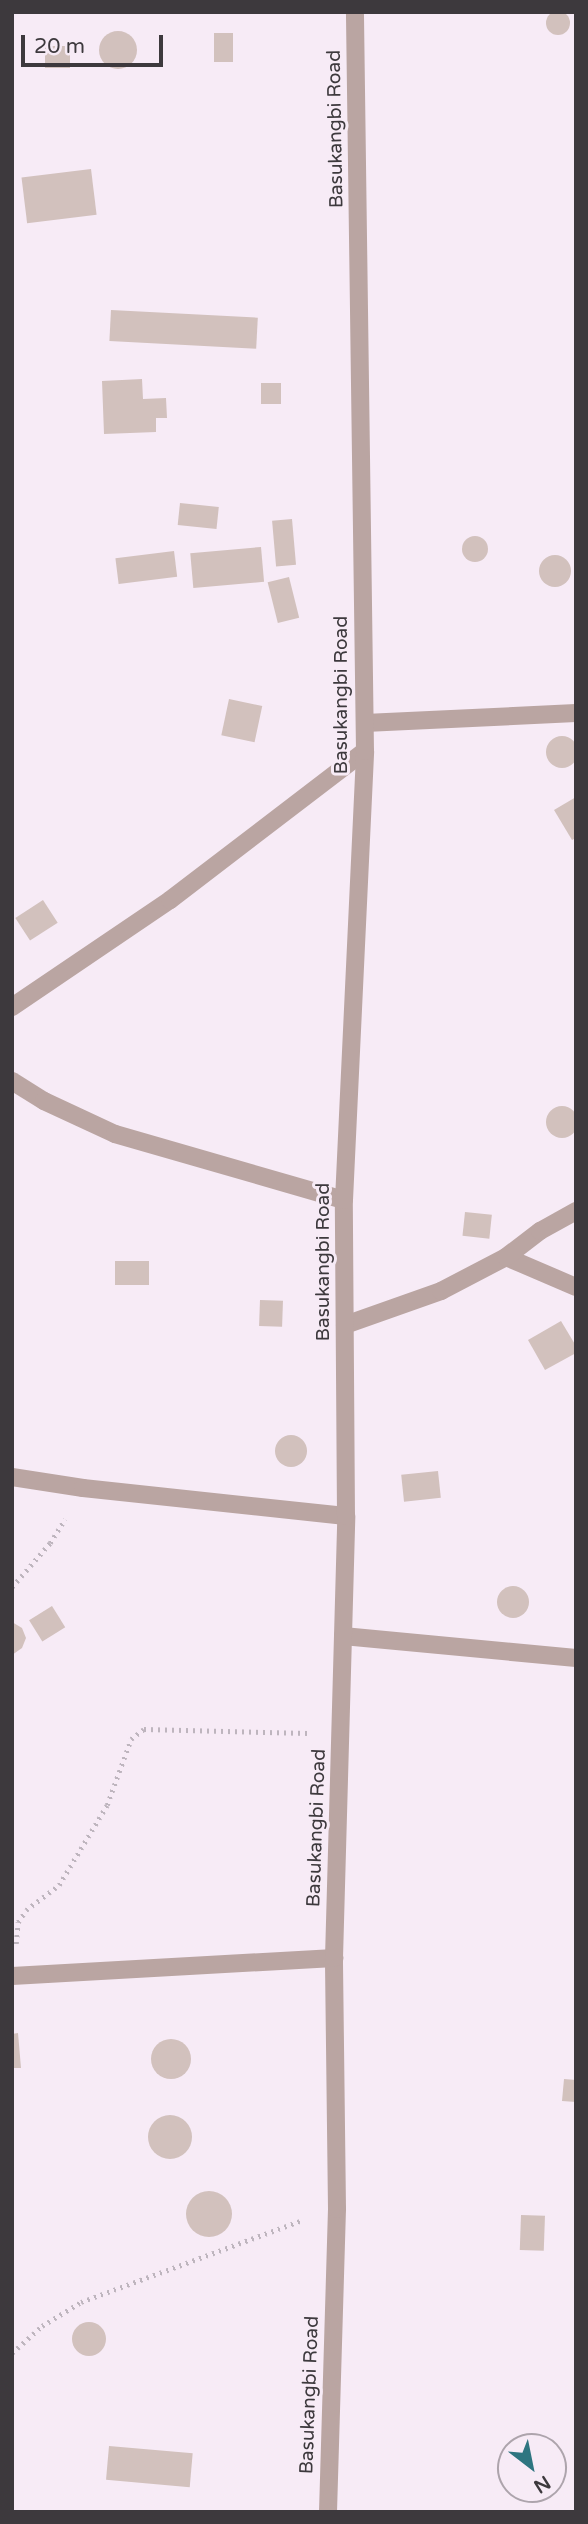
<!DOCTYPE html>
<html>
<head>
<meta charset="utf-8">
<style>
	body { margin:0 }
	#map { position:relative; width:588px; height:2524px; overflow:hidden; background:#f7ebf6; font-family:"Varela Round",sans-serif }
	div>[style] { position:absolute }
	.building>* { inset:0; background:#d2c1bd; transform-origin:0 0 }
	.round { border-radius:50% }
	.path>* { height:4.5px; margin-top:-2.25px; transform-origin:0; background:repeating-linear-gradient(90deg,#beb5be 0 2px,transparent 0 7px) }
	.minor>* { height:18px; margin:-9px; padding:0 9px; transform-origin:9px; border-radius:9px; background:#baa5a2 }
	span { translate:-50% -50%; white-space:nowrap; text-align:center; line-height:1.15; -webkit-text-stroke:6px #f7ebf6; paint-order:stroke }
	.street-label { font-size:19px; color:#3d393d }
	.frame { position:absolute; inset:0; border:14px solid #3d393d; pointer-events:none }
	.north { position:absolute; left:497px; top:2433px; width:70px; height:70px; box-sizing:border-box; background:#f7ebf6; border:2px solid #ada4ac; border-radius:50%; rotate:148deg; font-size:19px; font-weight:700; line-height:28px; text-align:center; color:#3d393d }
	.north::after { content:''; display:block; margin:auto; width:24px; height:32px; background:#2e7580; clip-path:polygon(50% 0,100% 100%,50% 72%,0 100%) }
	.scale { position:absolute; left:21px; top:35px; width:142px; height:32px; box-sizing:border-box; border:4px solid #3d393d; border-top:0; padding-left:9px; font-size:21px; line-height:24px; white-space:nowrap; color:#3d393d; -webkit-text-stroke:5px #f7ebf6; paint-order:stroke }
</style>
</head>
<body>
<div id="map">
	<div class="building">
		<i class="round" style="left:546px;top:11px;width:24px;height:24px"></i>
		<i class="round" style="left:99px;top:31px;width:38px;height:38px"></i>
		<i style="left:214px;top:33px;width:19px;height:29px"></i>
		<i style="left:45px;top:46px;width:25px;height:22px"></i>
		<i style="left:91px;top:169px;width:46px;height:70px;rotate:83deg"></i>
		<i style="left:111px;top:310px;width:147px;height:31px;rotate:3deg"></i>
		<i style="clip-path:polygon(142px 379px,143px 399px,166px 398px,167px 418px,156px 418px,156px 432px,104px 434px,102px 381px)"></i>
		<i style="left:281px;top:383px;width:21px;height:20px;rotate:90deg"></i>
		<i style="left:180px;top:503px;width:39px;height:22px;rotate:6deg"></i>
		<i style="left:292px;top:519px;width:46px;height:20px;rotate:85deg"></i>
		<i class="round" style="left:462px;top:536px;width:26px;height:26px"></i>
		<i style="left:261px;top:547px;width:35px;height:71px;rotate:85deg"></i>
		<i style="left:174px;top:551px;width:26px;height:59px;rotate:83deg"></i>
		<i class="round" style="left:539px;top:555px;width:32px;height:32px"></i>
		<i style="left:289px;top:577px;width:42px;height:22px;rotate:76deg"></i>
		<i style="left:229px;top:699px;width:34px;height:37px;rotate:12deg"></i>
		<i class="round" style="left:546px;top:736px;width:32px;height:32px"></i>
		<i style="clip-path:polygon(576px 797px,576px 838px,572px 840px,554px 810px)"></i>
		<i style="left:43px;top:900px;width:27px;height:33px;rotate:57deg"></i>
		<i class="round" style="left:546px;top:1106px;width:32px;height:32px"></i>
		<i style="left:465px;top:1212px;width:27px;height:24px;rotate:6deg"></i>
		<i style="left:115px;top:1261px;width:34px;height:24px"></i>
		<i style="left:260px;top:1300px;width:23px;height:26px;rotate:2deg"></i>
		<i style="clip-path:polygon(561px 1321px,576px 1346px,576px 1353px,545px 1370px,528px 1340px)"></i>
		<i class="round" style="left:275px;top:1435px;width:32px;height:32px"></i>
		<i style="left:438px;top:1471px;width:27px;height:37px;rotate:84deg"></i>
		<i class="round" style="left:497px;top:1586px;width:32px;height:32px"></i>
		<i style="left:52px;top:1606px;width:25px;height:27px;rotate:58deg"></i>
		<i style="clip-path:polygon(12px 1622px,22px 1628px,26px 1638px,22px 1648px,12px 1655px)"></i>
		<i style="clip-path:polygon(18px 2033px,21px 2068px,12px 2068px,12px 2034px)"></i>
		<i class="round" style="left:151px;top:2039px;width:40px;height:40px"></i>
		<i style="clip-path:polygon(564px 2079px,576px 2080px,576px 2102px,562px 2101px)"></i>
		<i class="round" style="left:148px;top:2115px;width:44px;height:44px"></i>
		<i class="round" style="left:186px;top:2191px;width:46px;height:46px"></i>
		<i style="left:521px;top:2215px;width:24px;height:35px;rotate:2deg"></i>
		<i class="round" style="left:72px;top:2322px;width:34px;height:34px"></i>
		<i style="left:109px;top:2446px;width:84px;height:34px;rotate:5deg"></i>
	</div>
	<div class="path">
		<i style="left:12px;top:1587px;width:58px;rotate:-49.2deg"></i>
		<i style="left:50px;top:1543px;width:28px;rotate:-58deg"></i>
		<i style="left:16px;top:1944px;width:22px;rotate:-85deg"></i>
		<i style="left:18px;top:1922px;width:14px;rotate:-56deg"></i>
		<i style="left:26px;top:1910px;width:41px;rotate:-37.1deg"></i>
		<i style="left:59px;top:1885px;width:93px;rotate:-59deg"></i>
		<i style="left:107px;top:1805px;width:70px;rotate:-70deg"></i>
		<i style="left:131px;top:1739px;width:16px;rotate:-38deg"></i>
		<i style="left:144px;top:1729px;width:164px;rotate:1.4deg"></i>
		<i style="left:12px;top:2353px;width:40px;rotate:-42deg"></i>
		<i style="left:42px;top:2326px;width:46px;rotate:-31.6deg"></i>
		<i style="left:81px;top:2302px;width:237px;rotate:-20.3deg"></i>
	</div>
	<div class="minor">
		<i style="left:365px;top:723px;width:211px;rotate:-2.7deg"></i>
		<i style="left:12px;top:1007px;width:191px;rotate:-34.1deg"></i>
		<i style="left:170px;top:900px;width:245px;rotate:-37.4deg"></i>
		<i style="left:12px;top:1081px;width:38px;rotate:32deg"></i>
		<i style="left:44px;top:1101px;width:78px;rotate:24.9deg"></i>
		<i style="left:115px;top:1134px;width:238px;rotate:16.1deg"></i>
		<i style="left:506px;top:1257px;width:76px;rotate:23.2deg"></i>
		<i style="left:345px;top:1325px;width:102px;rotate:-19.5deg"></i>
		<i style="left:441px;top:1291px;width:73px;rotate:-27.6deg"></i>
		<i style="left:506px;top:1257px;width:43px;rotate:-37.4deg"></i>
		<i style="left:540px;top:1231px;width:41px;rotate:-29.1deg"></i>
		<i style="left:12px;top:1477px;width:72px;rotate:8.8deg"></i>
		<i style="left:83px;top:1488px;width:264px;rotate:6.1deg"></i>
		<i style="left:343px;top:1636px;width:234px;rotate:5.4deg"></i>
		<i style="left:12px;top:1976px;width:323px;rotate:-3.2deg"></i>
		<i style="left:328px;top:2512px;width:303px;rotate:-88.3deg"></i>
		<i style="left:337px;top:2209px;width:251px;rotate:-90.7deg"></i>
		<i style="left:334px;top:1958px;width:442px;rotate:-88.4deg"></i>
		<i style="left:346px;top:1516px;width:316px;rotate:-90.4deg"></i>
		<i style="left:344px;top:1200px;width:449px;rotate:-87.3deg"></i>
		<i style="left:365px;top:751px;width:739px;rotate:-90.78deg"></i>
	</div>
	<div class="street-label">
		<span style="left:336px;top:129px;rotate:-91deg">Basukangbi Road</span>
		<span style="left:342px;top:695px;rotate:-90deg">Basukangbi Road</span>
		<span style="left:324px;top:1262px;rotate:-90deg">Basukangbi Road</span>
		<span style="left:317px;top:1828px;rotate:-88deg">Basukangbi Road</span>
		<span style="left:310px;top:2395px;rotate:-88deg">Basukangbi Road</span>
	</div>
	<div class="frame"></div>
	<div class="north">N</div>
	<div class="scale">20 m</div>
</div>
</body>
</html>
